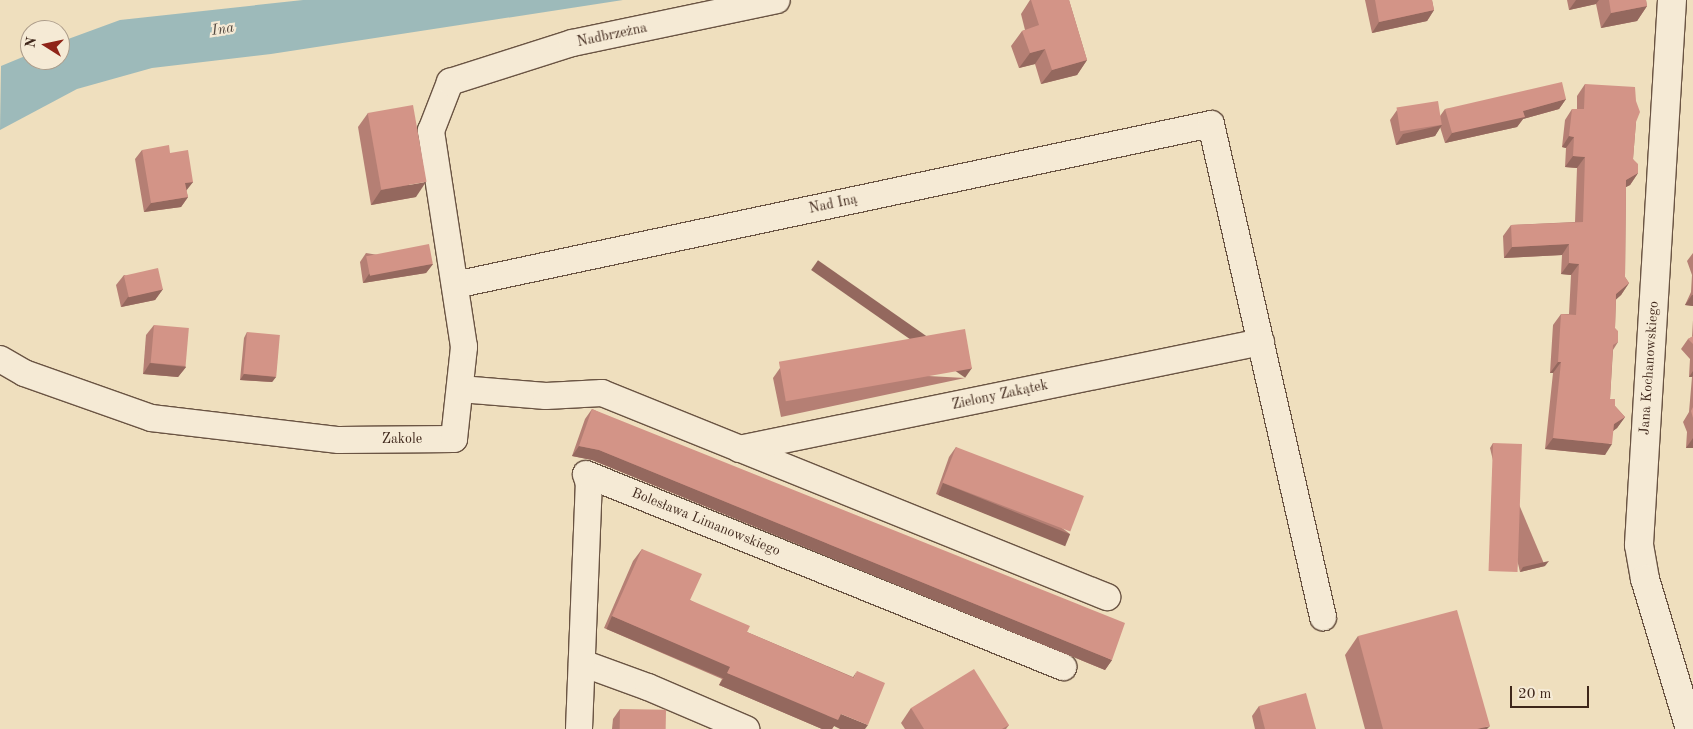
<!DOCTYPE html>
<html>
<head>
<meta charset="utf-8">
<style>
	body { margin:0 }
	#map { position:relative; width:1693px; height:729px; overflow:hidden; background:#efdfbe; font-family:"Old Standard TT",serif }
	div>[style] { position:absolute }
	.water>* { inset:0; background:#9dbaba }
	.roads { filter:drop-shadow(1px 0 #6a5443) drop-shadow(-1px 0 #6a5443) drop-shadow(0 1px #6a5443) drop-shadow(0 -1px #6a5443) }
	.minor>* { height:26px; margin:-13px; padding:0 13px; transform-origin:13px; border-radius:13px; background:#f5ead5 }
	.tertiary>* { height:28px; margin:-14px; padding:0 14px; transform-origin:14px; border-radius:14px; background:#f5ead5 }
	.wall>* { inset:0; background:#b57f74 }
	.shaded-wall>* { inset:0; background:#94685e; transform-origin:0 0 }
	.building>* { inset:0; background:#d39487; transform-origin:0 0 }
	span { translate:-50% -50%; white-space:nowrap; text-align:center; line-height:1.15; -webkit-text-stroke:4.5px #f5ead5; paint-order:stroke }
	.street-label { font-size:14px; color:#3e261a }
	.water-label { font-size:15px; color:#564b42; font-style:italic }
	.north { position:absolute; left:20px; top:20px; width:50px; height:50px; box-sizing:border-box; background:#f5ead5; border:1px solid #ac9c8a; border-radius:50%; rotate:280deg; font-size:14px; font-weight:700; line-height:20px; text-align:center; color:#3e261a }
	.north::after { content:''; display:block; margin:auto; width:18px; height:22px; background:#8f2418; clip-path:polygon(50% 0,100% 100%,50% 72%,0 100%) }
	.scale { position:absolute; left:1510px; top:686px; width:79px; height:22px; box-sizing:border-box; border:2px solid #3e261a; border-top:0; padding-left:6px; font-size:15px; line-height:18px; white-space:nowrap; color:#3e261a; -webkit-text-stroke:4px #f5ead5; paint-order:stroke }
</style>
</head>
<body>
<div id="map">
	<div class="water">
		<i style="clip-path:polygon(303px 0,623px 0,271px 54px,152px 68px,77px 89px,0 130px,1px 66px,30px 54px,30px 60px,60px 60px,60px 42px,120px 20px)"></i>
	</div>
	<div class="roads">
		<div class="minor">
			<i style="left:455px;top:285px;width:773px;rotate:-12.02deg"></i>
			<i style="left:1211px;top:124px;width:506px;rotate:77.2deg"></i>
			<i style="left:0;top:359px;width:28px;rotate:30deg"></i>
			<i style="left:24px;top:373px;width:135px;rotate:19.5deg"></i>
			<i style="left:151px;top:418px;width:189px;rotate:6.7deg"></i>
			<i style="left:339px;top:440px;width:115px;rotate:-0.5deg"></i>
			<i style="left:454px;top:439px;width:93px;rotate:-83.8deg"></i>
			<i style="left:464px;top:347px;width:219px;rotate:-98.7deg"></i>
			<i style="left:431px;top:131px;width:53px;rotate:-68.8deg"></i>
			<i style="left:450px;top:82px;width:128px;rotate:-17.7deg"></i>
			<i style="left:572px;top:43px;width:209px;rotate:-11.8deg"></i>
			<i style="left:460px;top:389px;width:86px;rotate:4.7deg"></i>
			<i style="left:546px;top:396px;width:56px;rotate:-3.1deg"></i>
			<i style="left:602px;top:393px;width:545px;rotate:22deg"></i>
			<i style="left:739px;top:449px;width:533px;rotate:-11.58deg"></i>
			<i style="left:582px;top:663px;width:70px;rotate:20deg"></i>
			<i style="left:648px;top:687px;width:107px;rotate:23.2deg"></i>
			<i style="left:579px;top:729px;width:245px;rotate:-87.7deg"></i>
			<i style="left:589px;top:484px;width:10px;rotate:-107deg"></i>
			<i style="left:586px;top:474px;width:515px;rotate:22.03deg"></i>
		</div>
		<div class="tertiary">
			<i style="left:1672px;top:0;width:546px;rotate:93.47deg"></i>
			<i style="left:1639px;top:545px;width:35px;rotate:80deg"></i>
			<i style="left:1645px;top:579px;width:157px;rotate:73.3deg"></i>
		</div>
	</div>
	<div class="wall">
		<i style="clip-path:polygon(1030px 0,1069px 0,1087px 60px,1077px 75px,1041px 84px,1035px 64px,1019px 68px,1011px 46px,1022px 31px,1025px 30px,1021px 14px)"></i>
		<i style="clip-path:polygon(1365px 0,1432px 0,1434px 10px,1427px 21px,1372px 33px)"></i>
		<i style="clip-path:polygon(1567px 0,1646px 0,1647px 6px,1637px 21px,1601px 28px,1596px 4px,1569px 10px)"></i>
		<i style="clip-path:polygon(1585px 84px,1636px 122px,1633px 159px,1638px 173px,1630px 185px,1626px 187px,1625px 277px,1629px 283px,1621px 295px,1616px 299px,1615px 328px,1618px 342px,1613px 350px,1610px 399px,1615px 406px,1625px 417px,1617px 428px,1613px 431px,1605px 455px,1545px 449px,1553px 373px,1550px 373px,1553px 325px,1561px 314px,1569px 314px,1571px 275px,1561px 274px,1562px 255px,1504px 258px,1503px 236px,1511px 225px,1575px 222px,1577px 168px,1565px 167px,1566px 148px,1562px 147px,1565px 120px,1572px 109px,1577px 109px,1577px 96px)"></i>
		<i style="clip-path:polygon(1566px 99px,1559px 109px,1523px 119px,1517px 127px,1445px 143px,1440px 127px,1435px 136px,1396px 145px,1390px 120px,1397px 110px,1440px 116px,1445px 109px)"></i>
		<i style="clip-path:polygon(368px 113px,416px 197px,371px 205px,358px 127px)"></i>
		<i style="clip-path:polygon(142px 150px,170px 153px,193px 182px,186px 190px,188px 197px,181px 207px,144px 212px,135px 159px)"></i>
		<i style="clip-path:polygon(366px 253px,433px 264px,426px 273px,363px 283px,360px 262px)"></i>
		<i style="clip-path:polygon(1693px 253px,1693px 306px,1685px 305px,1691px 292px,1692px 275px,1687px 261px)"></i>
		<i style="clip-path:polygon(124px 275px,163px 289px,155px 300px,121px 307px,116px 285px)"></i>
		<i style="clip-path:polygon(1693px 320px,1693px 448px,1686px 448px,1687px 432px,1683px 422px,1689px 412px,1692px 377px,1689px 377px,1690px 359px,1681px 349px,1688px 339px,1692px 337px)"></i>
		<i style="clip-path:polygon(154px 325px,186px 367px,178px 377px,143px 374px,146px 335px)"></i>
		<i style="clip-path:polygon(247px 332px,276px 377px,272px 382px,240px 380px,244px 338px)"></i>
		<i style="clip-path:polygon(780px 368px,965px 378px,781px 417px,773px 378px)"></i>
		<i style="clip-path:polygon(592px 409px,1112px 660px,1105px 670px,592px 460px,572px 456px,585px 419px)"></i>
		<i style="clip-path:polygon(1493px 443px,1545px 566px,1520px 572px,1490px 448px)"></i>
		<i style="clip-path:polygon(956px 447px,1070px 534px,1063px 544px,936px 494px,949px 457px)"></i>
		<i style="clip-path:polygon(642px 549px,690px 600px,747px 632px,853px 677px,857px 671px,834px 726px,832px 729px,822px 729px,719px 685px,722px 679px,604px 628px,633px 561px)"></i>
		<i style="clip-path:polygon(1358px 636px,1487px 729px,1365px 729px,1345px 655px)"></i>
		<i style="clip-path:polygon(1259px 706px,1316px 729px,1255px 729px,1252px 716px)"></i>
		<i style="clip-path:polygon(911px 708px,1009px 725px,1006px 729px,905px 729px,901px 723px)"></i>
		<i style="clip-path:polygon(620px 709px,665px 729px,612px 729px,613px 719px)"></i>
	</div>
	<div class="shaded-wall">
		<i style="clip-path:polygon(1576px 0,1599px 0,1596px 4px,1569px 10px)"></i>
		<i style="clip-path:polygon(1647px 6px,1637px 21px,1601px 28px,1611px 13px)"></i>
		<i style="clip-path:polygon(1434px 10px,1427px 21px,1372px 33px,1379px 22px)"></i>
		<i style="clip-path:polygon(1045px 49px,1035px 64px,1019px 68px,1030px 53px)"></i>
		<i style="clip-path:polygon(1087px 60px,1077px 75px,1041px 84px,1052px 70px)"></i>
		<i style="clip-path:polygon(1566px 99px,1559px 109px,1523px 119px,1517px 127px,1445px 143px,1452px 133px,1523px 111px)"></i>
		<i style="clip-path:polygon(1442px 125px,1435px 136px,1396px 145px,1403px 134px)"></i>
		<i style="clip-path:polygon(1569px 136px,1574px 137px,1566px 148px,1562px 147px)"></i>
		<i style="clip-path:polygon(1573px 156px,1585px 157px,1577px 168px,1565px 167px)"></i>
		<i style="clip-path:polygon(1638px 173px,1630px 185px,1618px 191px,1626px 180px)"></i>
		<i style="clip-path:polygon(193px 182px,186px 191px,185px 183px)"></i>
		<i style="clip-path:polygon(426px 182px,416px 197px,371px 205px,381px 190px)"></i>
		<i style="clip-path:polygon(188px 197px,181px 207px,144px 212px,151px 203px)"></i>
		<i style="clip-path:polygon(1569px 244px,1562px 255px,1504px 258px,1512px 247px)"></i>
		<i style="clip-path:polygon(1569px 263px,1579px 264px,1571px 275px,1561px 274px)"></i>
		<i style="clip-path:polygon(433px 264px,426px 273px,363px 283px,369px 274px)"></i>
		<i style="clip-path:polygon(1629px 283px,1621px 295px,1609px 306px,1616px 294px)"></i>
		<i style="clip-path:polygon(163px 289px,155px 300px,121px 307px,128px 297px)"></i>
		<i style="clip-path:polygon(1692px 295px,1693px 295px,1693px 306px,1685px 305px)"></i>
		<i style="clip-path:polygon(1558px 362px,1561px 362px,1553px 373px,1550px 373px)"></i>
		<i style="clip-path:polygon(150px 363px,186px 367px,178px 377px,143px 374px)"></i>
		<i style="left:972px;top:368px;width:12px;height:188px;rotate:125deg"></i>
		<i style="clip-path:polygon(1693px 371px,1693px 376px,1692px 377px,1689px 377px)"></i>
		<i style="clip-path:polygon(244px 374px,276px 377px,272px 382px,240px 380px)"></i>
		<i style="clip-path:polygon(1625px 417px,1617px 428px,1606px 436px,1614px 424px)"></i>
		<i style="clip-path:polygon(1553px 438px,1612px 444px,1605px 455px,1545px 449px)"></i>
		<i style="clip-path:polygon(1693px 438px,1693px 448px,1686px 448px)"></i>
		<i style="clip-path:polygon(579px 446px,599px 450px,1112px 660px,1105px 670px,592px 460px,572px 456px)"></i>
		<i style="left:943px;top:483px;width:137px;height:13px;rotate:22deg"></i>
		<i style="clip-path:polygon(1549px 561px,1545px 566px,1520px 572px,1523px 567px)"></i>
		<i style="left:612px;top:616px;width:129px;height:14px;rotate:23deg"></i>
		<i style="clip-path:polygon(727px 673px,841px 714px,868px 725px,865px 729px,840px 729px,834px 726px,832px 729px,822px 729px,719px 685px)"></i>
		<i style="clip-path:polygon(1490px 726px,1487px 729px,1477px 729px)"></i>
	</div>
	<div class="building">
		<i style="clip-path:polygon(1031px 0,1069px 0,1087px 60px,1052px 70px,1045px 49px,1030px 53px,1022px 31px,1039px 25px)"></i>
		<i style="clip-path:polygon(1375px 0,1432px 0,1434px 10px,1379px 22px)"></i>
		<i style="clip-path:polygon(1609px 0,1646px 0,1647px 6px,1611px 13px)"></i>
		<i style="clip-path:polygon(1562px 82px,1566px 99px,1523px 111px,1525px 117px,1452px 133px,1445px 109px)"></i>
		<i style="clip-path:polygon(1585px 84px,1635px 87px,1636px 101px,1640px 112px,1636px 122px,1633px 159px,1638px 164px,1638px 173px,1626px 180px,1625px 277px,1629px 283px,1616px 294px,1615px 328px,1618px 331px,1618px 342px,1613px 345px,1610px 399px,1615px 399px,1615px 406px,1625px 417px,1614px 424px,1612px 444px,1553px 438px,1561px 362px,1558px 362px,1561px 314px,1576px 315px,1579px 264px,1569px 263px,1569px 244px,1512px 247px,1511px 225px,1583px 222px,1585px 157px,1573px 156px,1574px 137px,1569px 136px,1572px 109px,1584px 109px)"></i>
		<i style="left:1438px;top:101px;width:24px;height:42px;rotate:81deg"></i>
		<i style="left:413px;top:105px;width:78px;height:46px;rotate:80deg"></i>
		<i style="clip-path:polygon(169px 145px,170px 153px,188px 150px,193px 182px,185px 183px,188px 197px,151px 203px,142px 150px)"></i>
		<i style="left:429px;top:244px;width:20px;height:64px;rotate:79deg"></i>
		<i style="left:158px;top:268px;width:22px;height:35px;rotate:77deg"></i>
		<i style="left:154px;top:325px;width:35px;height:38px;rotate:5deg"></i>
		<i style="left:965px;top:329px;width:40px;height:189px;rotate:80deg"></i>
		<i style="left:247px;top:332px;width:33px;height:42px;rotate:5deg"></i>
		<i style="clip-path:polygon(1693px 336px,1693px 344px,1688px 339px)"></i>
		<i style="clip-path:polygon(1693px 407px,1693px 418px,1691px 411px)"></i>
		<i style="clip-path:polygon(592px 409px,1125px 623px,1112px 660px,599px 450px,579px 446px)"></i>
		<i style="left:1493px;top:443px;width:29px;height:128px;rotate:2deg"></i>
		<i style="left:956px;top:447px;width:137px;height:38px;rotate:21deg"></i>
		<i style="clip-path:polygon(642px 549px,702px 574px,690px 600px,750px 626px,747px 632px,854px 678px,857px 671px,885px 683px,868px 725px,841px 714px,838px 720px,727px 673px,730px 667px,612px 616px)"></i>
		<i style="clip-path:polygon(1457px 610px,1490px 726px,1477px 729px,1383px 729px,1358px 636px)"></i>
		<i style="clip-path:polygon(974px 669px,1009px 725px,1002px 729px,924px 729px,911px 708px)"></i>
		<i style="clip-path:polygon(1306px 693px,1316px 729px,1265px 729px,1259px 706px)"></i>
		<i style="left:620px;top:709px;width:46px;height:20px;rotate:1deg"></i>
	</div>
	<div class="street-label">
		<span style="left:612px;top:35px;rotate:-12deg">Nadbrzeżna</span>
		<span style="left:833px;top:204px;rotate:-12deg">Nad Iną</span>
		<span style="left:1649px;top:368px;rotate:-86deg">Jana Kochanowskiego</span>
		<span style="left:1000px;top:395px;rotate:-12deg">Zielony Zakątek</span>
		<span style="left:402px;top:439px">Zakole</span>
		<span style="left:706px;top:522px;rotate:22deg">Bolesława Limanowskiego</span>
	</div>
	<div class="water-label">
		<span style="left:223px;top:30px;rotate:-9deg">Ina</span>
	</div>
	<div class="north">N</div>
	<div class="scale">20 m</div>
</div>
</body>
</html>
